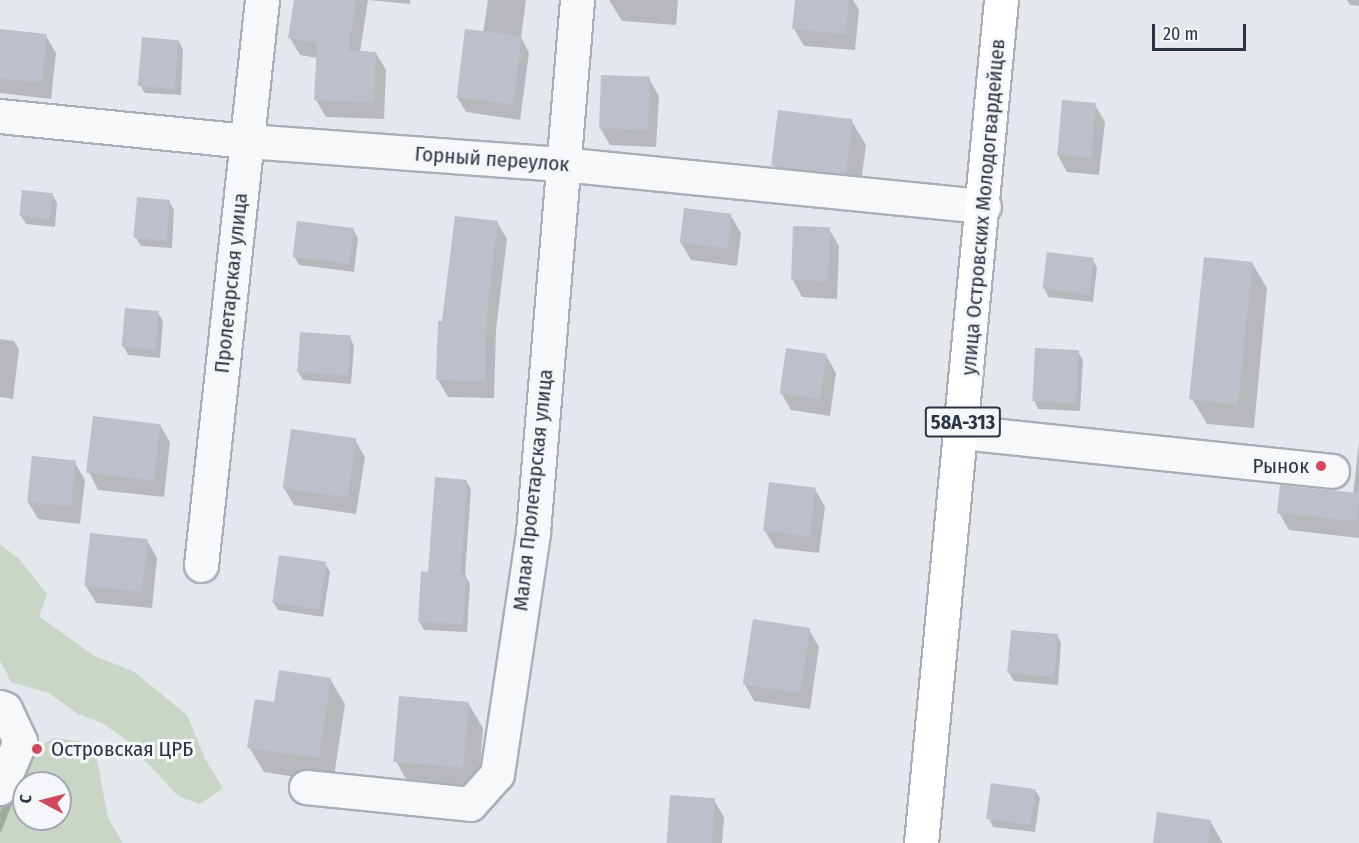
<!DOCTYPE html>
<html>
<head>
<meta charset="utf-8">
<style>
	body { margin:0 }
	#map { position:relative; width:1359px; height:843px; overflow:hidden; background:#e4e7ec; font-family:"Fira Sans Condensed",sans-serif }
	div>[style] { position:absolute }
	.green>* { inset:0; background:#c9d6c5 }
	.shadow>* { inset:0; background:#0003 }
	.building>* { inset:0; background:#bbc0ca; transform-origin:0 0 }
	.roads { filter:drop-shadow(2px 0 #a9aeb7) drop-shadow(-2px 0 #a9aeb7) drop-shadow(0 2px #a9aeb7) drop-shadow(0 -2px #a9aeb7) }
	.minor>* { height:33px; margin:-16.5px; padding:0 16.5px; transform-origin:16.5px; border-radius:16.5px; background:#f7f8fa }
	.major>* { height:33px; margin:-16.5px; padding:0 16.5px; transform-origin:16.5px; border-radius:16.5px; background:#fff }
	.dots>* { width:16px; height:16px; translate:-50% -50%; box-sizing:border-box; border:3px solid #f4f6f9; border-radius:50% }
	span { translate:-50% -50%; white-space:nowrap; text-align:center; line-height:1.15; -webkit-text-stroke:6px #f4f6f9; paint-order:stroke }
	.shield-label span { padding:2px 4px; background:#f4f6f9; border:2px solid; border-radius:4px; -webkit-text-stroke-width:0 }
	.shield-label { font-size:20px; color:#2b3445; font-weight:700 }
	.street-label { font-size:21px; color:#2b3445 }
	.poi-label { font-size:21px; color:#2b3445 }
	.right { translate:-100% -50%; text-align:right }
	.left { translate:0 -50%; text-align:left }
	.north { position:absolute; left:12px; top:771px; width:60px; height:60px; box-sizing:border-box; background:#f4f6f9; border:2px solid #a4a8b1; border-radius:50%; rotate:277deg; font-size:16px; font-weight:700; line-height:24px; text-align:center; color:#2b3445 }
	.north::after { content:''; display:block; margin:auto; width:21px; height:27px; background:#d1495b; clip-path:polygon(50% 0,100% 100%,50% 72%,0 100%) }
	.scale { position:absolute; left:1152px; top:24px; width:94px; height:27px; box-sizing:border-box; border:3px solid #2b3445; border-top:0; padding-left:8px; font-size:18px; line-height:21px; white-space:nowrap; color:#2b3445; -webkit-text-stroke:4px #f4f6f9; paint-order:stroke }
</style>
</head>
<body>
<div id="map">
	<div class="green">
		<i style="clip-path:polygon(0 544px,19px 559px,47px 594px,39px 616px,94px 656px,133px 671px,187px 715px,205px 759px,223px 788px,200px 804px,178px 796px,126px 740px,104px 724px,78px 714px,49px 693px,11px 682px,0 660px)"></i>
		<i style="clip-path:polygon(evenodd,53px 738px,94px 743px,108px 818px,123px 843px,0 843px,0 813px,31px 752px,53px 738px,24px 783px,60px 783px,60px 819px,24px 819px,24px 783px)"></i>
	</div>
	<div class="shadow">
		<i style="clip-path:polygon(296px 0,410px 0,410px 4px,368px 0,360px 52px,376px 53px,386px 70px,384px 119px,326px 117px,316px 100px,317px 58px,300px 55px,290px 38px)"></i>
		<i style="clip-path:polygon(488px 0,526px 0,521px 37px,529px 53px,520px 120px,466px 112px,457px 97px,483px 33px)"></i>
		<i style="clip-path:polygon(609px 0,678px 0,676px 25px,622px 21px)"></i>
		<i style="clip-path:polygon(796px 0,853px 0,859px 10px,855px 50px,804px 46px,794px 29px)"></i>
		<i style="clip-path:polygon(1347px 0,1359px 0,1359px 31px,1359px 6px,1350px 5px)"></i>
		<i style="clip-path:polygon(0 31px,46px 36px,56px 53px,51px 99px,0 93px)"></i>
		<i style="clip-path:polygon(179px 41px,183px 50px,181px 95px,145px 93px,140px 85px)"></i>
		<i style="clip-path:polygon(649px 79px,659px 96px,656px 147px,610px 145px,600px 128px)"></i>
		<i style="clip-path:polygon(1095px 105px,1105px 122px,1099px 175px,1067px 172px,1057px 154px)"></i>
		<i style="clip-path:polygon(851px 120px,866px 145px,859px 198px,788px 191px,774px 166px)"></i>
		<i style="clip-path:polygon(52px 194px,57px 203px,55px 227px,26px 224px,21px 216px)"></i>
		<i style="clip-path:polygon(169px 201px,174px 210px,172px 248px,141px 246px,136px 238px)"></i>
		<i style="clip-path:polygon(731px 216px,741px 233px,737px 266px,691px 260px,681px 243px)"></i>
		<i style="clip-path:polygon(497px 222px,507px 239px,496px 330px,494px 398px,448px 397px,438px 380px,443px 323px)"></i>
		<i style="clip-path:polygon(353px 229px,358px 238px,354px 272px,299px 265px,294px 256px)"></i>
		<i style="clip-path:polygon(829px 229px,839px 246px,837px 299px,802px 297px,793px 280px)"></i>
		<i style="clip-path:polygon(1093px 260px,1097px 268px,1093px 302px,1048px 297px,1044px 288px)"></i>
		<i style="clip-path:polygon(1252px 263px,1267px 288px,1254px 428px,1207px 424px,1192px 399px)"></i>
		<i style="clip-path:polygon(158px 313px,163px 321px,160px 358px,128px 355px,124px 347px)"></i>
		<i style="clip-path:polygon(350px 338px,354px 346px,351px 384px,303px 380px,298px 372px)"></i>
		<i style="clip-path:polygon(0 339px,14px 341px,19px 349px,13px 399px,0 397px)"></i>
		<i style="clip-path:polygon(1078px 352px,1083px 360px,1080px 411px,1038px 409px,1034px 400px)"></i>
		<i style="clip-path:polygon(826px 355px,836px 373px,830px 416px,791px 410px,781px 393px)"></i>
		<i style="clip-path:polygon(160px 425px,170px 442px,164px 497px,98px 490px,89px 472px)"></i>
		<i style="clip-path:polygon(355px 440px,365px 457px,356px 514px,294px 505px,284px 488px)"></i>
		<i style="clip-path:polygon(1359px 441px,1359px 538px,1289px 530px,1279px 513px,1353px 495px)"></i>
		<i style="clip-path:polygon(75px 463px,85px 480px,80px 524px,38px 519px,28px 502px)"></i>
		<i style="clip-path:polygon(466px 481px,471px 489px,465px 575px,470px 584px,467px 632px,424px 630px,419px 621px,430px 573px)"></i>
		<i style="clip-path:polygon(815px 489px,825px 507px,819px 553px,775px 548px,765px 531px)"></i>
		<i style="clip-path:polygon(147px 540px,157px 558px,152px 608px,96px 603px,86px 586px)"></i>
		<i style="clip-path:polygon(325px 563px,330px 572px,323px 617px,278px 610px,273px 602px)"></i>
		<i style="clip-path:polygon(809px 630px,819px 647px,810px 709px,754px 701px,744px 683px)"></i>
		<i style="clip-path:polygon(1057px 635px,1061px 643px,1058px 685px,1014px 681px,1009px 673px)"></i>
		<i style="clip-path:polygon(330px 679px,345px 704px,333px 783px,264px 772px,249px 747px,275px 703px)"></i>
		<i style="clip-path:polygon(468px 703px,483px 728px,478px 792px,410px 786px,396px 761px)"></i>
		<i style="clip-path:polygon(0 744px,21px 781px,1px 832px,0 832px)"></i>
		<i style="clip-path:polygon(1035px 790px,1040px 798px,1035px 832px,993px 827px,989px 818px)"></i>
		<i style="clip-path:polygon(714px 800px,724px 817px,722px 843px,669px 843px)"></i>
		<i style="clip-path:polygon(1210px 821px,1223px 843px,1154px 843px)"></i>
	</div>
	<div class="building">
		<i style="clip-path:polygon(294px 0,356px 0,348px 50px,376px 52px,374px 103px,314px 100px,317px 43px,288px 38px)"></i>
		<i style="clip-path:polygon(795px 0,849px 0,846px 34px,792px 29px)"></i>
		<i style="left:0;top:29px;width:47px;height:49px;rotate:6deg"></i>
		<i style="left:465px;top:29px;width:57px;height:69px;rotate:7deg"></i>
		<i style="left:142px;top:37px;width:37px;height:49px;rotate:5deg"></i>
		<i style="left:601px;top:75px;width:49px;height:53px;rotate:2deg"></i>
		<i style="left:1062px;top:100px;width:34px;height:55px;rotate:5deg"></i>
		<i style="left:778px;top:110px;width:75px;height:56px;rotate:7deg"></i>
		<i style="left:22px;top:190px;width:31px;height:26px;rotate:6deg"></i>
		<i style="left:137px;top:197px;width:33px;height:41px;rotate:5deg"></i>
		<i style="left:684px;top:208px;width:48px;height:35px;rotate:7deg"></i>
		<i style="clip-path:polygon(455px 216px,498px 221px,487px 312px,485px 382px,436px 380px,438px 321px,442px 321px)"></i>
		<i style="left:297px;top:221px;width:57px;height:36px;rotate:7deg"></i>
		<i style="left:793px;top:226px;width:37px;height:54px;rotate:2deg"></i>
		<i style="left:1047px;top:252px;width:47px;height:37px;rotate:7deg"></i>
		<i style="left:1204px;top:257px;width:49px;height:143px;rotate:6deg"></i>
		<i style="left:125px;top:308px;width:34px;height:39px;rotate:5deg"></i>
		<i style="left:300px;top:332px;width:51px;height:40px;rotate:4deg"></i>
		<i style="left:786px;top:348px;width:41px;height:46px;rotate:8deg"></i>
		<i style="left:1035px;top:348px;width:44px;height:53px;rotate:3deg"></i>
		<i style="left:93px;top:416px;width:68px;height:57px;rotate:7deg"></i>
		<i style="left:291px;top:429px;width:66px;height:60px;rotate:8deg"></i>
		<i style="left:32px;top:456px;width:44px;height:46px;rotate:6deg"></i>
		<i style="clip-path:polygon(435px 477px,467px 480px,461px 574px,466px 574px,463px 624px,418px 622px,421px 571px,428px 572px)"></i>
		<i style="left:769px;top:482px;width:47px;height:49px;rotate:7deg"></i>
		<i style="left:1280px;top:485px;width:80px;height:28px;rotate:6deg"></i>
		<i style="left:90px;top:533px;width:58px;height:53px;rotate:6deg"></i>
		<i style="left:279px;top:555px;width:48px;height:48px;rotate:8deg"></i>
		<i style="left:753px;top:619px;width:58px;height:66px;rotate:9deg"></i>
		<i style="left:1011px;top:630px;width:47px;height:43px;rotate:5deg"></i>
		<i style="clip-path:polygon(279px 670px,331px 678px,319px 758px,247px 748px,255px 699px,274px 702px)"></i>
		<i style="left:399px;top:696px;width:70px;height:66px;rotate:5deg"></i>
		<i style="left:991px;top:783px;width:45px;height:36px;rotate:8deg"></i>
		<i style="left:670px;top:795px;width:45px;height:48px;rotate:4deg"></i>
		<i style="clip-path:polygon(1157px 812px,1211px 820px,1208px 843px,1153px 843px)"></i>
	</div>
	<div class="roads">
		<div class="minor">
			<i style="left:0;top:116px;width:248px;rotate:5.8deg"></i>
			<i style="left:247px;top:141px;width:315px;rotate:4.2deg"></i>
			<i style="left:561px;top:164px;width:425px;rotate:5.7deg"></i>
			<i style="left:962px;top:432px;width:372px;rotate:6deg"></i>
			<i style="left:201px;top:565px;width:568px;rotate:-83.84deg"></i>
			<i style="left:0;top:707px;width:5px;rotate:22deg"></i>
			<i style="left:5px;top:709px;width:35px;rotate:65deg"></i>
			<i style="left:20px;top:741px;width:51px;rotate:113.1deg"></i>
			<i style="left:306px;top:787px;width:165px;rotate:5.9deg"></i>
			<i style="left:470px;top:804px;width:40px;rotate:-48deg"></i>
			<i style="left:497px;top:774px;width:245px;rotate:-81.5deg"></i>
			<i style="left:533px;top:532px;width:534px;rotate:-85.27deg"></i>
		</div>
		<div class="major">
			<i style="left:921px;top:843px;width:847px;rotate:-84.58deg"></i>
		</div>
	</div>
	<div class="dots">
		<i style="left:1321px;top:466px;background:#d1495b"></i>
		<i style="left:37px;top:749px;background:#d1495b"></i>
	</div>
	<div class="shield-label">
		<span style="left:963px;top:422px">58А-313</span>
	</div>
	<div class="street-label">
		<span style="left:492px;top:159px;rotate:4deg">Горный переулок</span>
		<span style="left:983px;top:207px;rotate:-85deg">улица Островских Молодогвардейцев</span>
		<span style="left:231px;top:283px;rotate:-84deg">Пролетарская улица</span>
		<span style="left:533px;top:490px;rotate:-84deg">Малая Пролетарская улица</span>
	</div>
	<div class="poi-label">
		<span class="right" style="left:1309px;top:466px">Рынок</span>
		<span class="left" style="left:51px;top:749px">Островская ЦРБ</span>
	</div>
	<div class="north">С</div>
	<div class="scale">20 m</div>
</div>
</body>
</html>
